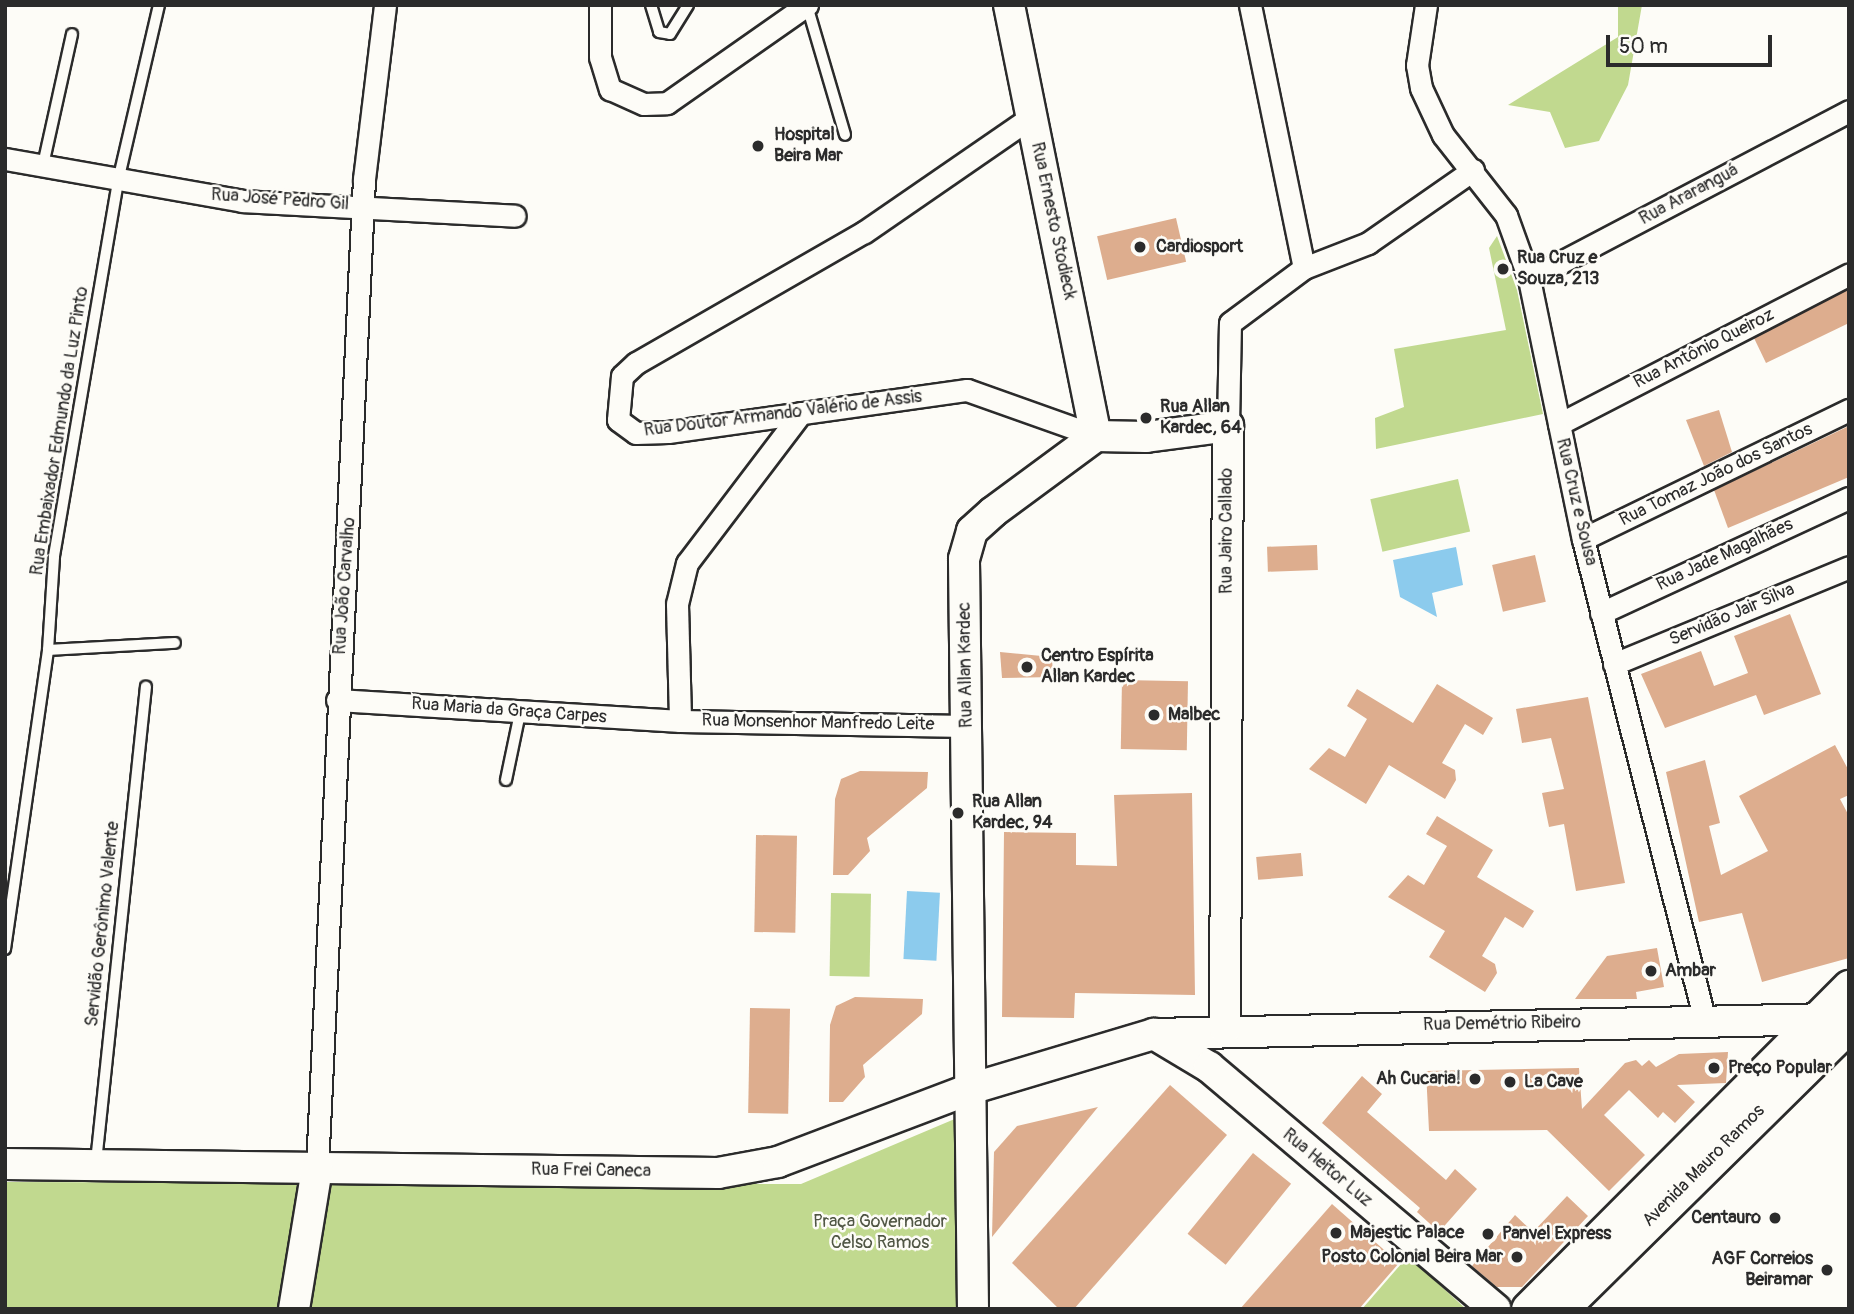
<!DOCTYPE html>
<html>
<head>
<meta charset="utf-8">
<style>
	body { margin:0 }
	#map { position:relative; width:1854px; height:1314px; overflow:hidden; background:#fdfcf7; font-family:Pangolin,sans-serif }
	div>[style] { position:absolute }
	.green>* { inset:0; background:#c1d98f; transform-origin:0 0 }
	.water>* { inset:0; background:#8ccbed; transform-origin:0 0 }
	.building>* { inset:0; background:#ddad8e; transform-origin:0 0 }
	.roads { filter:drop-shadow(2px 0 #2b2b2b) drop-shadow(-2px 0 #2b2b2b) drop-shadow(0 2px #2b2b2b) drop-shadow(0 -2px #2b2b2b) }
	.lane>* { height:10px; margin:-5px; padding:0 5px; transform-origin:5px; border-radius:5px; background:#fdfcf7 }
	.street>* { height:21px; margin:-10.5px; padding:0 10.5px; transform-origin:10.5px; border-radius:10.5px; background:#fdfcf7 }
	.secondary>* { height:30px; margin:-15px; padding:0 15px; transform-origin:15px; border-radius:15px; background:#fdfcf7 }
	.primary>* { height:33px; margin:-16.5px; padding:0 16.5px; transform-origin:16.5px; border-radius:16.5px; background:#fdfcf7 }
	.dots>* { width:19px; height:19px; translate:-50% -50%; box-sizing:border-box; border:4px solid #fdfcf7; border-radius:50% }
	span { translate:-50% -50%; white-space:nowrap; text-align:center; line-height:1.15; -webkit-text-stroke:5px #fdfcf7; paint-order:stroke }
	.poi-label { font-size:18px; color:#2b2b2b; font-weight:700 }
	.left { translate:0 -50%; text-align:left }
	.right { translate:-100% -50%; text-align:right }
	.street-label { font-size:18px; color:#2b2b2b }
	.park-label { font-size:18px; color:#505644 }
	.frame { position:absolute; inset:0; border:7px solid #2b2b2b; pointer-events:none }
	.scale { position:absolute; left:1606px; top:35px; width:166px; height:32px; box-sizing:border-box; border:4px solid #2b2b2b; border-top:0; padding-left:9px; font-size:21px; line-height:24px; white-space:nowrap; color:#2b2b2b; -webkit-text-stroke:5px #fdfcf7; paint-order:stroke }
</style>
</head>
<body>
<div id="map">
	<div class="green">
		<i style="clip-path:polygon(1618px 5px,1642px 5px,1628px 85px,1599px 141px,1565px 148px,1550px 112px,1508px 105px,1618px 37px)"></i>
		<i style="clip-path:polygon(1497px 236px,1517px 290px,1543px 414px,1376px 449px,1375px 418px,1404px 407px,1394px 349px,1506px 330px,1489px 248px)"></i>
		<i style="left:1458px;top:479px;width:54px;height:90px;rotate:77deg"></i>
		<i style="left:831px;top:893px;width:40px;height:83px;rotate:1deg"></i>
		<i style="clip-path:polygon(957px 1118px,959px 1309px,5px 1309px,5px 1182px,801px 1184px)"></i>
		<i style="clip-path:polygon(1408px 1256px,1466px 1309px,1362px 1309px)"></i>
	</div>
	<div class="water">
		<i style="clip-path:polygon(1456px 547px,1463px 585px,1432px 593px,1437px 617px,1400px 597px,1393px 560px)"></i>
		<i style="left:907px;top:891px;width:33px;height:68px;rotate:3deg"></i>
	</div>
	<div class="building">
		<i style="left:1176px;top:218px;width:45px;height:81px;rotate:77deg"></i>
		<i style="clip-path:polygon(1849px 289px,1849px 323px,1766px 363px,1754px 338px)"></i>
		<i style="clip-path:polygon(1719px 410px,1732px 452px,1704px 466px,1686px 420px)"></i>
		<i style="clip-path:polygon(1849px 426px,1849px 477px,1728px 528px,1714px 490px)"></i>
		<i style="left:1317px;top:545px;width:25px;height:50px;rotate:88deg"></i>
		<i style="left:1535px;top:555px;width:48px;height:44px;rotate:77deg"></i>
		<i style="clip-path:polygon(1790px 614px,1821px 694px,1764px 715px,1756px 695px,1665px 728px,1641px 674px,1701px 651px,1714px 686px,1748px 673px,1734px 636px)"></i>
		<i style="clip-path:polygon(1000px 652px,1052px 657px,1053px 677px,1002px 678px)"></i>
		<i style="left:1122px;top:680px;width:66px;height:69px;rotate:1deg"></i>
		<i style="clip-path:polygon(1437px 684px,1493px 718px,1483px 735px,1465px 724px,1442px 763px,1455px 770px,1456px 780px,1445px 799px,1389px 765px,1366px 804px,1309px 769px,1329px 748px,1345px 757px,1367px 719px,1347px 706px,1357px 689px,1413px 723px)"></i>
		<i style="clip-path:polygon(1588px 697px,1625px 883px,1576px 891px,1564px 824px,1549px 827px,1542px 793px,1564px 789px,1551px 738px,1522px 743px,1516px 709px)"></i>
		<i style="clip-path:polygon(1835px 745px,1849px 771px,1849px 795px,1840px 799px,1849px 816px,1849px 958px,1762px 982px,1742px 913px,1699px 922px,1666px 772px,1705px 760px,1720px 823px,1709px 826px,1721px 875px,1768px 851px,1739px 796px)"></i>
		<i style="clip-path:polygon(860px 771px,928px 772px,927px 788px,867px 838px,870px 851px,848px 875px,833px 875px,835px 799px,841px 779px)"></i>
		<i style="clip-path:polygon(1192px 793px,1195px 995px,1075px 993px,1074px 1018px,1002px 1017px,1004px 832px,1076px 833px,1076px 865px,1117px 866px,1114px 795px)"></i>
		<i style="clip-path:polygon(1437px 816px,1493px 850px,1477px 877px,1534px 911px,1523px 928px,1505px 917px,1482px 956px,1495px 964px,1497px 973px,1485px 992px,1429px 957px,1445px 931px,1388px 897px,1408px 875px,1424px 885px,1447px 846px,1426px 834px)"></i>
		<i style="left:756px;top:835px;width:41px;height:97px;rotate:1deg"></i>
		<i style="left:1301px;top:853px;width:23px;height:45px;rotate:85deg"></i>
		<i style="clip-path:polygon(1657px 948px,1664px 987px,1636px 992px,1637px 999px,1575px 999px,1607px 956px)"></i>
		<i style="clip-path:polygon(855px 997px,923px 999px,922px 1014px,863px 1065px,865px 1077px,843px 1102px,829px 1102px,830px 1025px,836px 1006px)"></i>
		<i style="left:750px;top:1008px;width:40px;height:105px;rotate:1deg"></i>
		<i style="clip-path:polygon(1728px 1052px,1726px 1083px,1677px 1085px,1695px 1102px,1675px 1123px,1663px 1112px,1658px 1118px,1629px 1090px,1604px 1115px,1645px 1155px,1609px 1191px,1547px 1130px,1429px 1131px,1426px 1071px,1579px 1068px,1582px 1109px,1625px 1063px,1636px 1060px,1642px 1066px,1649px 1060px,1656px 1067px,1679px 1054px)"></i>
		<i style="clip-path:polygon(1362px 1076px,1382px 1094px,1367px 1112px,1446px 1180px,1455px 1169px,1477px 1189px,1439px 1232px,1417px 1212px,1420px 1208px,1322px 1123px)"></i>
		<i style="clip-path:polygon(1170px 1085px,1227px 1135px,1074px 1309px,1059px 1309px,1012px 1263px)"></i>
		<i style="clip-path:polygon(1098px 1107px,992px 1237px,994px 1152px,1017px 1126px)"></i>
		<i style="left:1253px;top:1153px;width:49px;height:104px;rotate:39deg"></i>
		<i style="clip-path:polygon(1567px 1196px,1588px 1216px,1522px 1287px,1497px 1287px,1472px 1266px,1515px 1215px,1533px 1232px)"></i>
		<i style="clip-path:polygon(1332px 1204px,1399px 1263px,1359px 1309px,1240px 1309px)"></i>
	</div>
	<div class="roads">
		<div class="lane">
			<i style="left:651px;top:5px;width:28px;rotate:73deg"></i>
			<i style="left:659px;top:32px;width:11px;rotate:10deg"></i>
			<i style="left:670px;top:34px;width:34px;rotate:-58deg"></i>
			<i style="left:808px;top:9px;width:131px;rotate:73.6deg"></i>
			<i style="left:43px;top:165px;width:134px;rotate:-77.5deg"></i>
			<i style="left:48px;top:650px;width:127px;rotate:-3.2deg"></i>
			<i style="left:506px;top:780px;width:68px;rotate:-78.2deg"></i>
			<i style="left:5px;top:949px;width:302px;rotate:-81.8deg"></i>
			<i style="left:48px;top:650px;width:94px;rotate:-86.3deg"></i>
			<i style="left:54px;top:556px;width:380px;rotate:-80.3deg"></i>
			<i style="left:118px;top:181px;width:181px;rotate:-76.9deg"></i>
			<i style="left:96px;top:1162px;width:478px;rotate:-84deg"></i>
		</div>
		<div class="street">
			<i style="left:600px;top:5px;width:52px;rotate:90deg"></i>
			<i style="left:600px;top:57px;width:34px;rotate:73deg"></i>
			<i style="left:610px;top:89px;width:37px;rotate:24deg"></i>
			<i style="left:644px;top:104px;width:23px;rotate:-2deg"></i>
			<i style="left:667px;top:103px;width:171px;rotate:-35deg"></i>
			<i style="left:1250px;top:5px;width:268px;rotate:78.4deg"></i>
			<i style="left:1426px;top:5px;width:61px;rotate:98.5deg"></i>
			<i style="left:1417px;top:65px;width:23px;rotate:80deg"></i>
			<i style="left:1421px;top:88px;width:52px;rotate:64.9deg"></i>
			<i style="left:1443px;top:135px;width:102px;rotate:51.8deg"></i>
			<i style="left:1506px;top:215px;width:68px;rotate:70.2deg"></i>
			<i style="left:1529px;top:279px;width:266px;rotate:78.3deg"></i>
			<i style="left:1583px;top:539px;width:498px;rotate:75.8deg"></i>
			<i style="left:1031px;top:117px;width:203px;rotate:145.4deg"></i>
			<i style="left:864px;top:232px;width:263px;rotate:150.1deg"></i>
			<i style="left:636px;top:363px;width:19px;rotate:137deg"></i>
			<i style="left:622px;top:376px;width:44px;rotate:95.2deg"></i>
			<i style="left:618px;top:420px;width:22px;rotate:36deg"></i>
			<i style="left:636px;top:433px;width:32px;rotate:-2deg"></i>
			<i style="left:668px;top:432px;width:302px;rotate:-8deg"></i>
			<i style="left:967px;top:390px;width:137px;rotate:19.6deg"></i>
			<i style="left:5px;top:159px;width:241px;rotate:10deg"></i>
			<i style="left:242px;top:201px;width:273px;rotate:3.1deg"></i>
			<i style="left:1529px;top:279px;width:361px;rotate:-27.7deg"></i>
			<i style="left:801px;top:413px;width:188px;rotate:127.2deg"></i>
			<i style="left:687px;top:563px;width:42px;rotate:103.7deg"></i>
			<i style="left:677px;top:604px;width:117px;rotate:88.5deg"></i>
			<i style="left:680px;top:721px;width:287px;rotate:1deg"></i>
			<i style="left:1559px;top:424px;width:326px;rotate:-27.3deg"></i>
			<i style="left:1228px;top:426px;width:103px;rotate:-88.9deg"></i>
			<i style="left:1230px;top:323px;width:92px;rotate:-36.6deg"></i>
			<i style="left:1304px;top:268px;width:69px;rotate:-21.3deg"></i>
			<i style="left:1368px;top:243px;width:128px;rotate:-34.8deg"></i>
			<i style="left:1583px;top:539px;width:296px;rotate:-25.9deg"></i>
			<i style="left:1601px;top:613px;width:273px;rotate:-24.9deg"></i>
			<i style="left:1614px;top:664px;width:254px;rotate:-22.4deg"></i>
			<i style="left:337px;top:700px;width:344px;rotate:3.5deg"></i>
			<i style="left:317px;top:1168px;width:990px;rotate:-87.28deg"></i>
			<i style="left:364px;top:179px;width:175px;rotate:-83.1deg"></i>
		</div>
		<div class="secondary">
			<i style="left:1009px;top:5px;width:440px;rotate:78.6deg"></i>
			<i style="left:1154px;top:1034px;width:64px;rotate:31deg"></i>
			<i style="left:1209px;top:1067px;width:375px;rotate:40.2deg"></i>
			<i style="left:5px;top:1164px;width:713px;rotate:0.72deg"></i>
			<i style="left:718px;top:1173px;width:61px;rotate:-10.4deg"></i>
			<i style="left:778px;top:1162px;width:209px;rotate:-20.8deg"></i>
			<i style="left:973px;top:1088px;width:189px;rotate:-16.6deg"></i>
			<i style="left:1154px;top:1034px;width:676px;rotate:-1.27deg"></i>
			<i style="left:294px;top:1309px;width:143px;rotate:-80.7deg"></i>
			<i style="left:973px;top:1309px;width:750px;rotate:-90.69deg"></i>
			<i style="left:964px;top:559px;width:29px;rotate:-74deg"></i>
			<i style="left:972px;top:531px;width:28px;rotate:-42deg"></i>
			<i style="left:993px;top:512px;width:128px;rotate:-36.4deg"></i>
			<i style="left:1096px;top:436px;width:50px;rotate:1.1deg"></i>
			<i style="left:1146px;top:437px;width:83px;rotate:-7.6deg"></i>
			<i style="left:1228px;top:426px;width:603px;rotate:90.29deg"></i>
		</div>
		<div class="primary">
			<i style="left:1528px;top:1309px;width:455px;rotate:-45.1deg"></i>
			<i style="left:1561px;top:1309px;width:404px;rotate:-44.6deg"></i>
		</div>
	</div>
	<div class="dots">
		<i style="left:758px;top:146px;background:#2b2b2b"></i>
		<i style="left:1140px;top:247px;background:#2b2b2b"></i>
		<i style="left:1503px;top:269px;background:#2b2b2b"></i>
		<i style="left:1146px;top:418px;background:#2b2b2b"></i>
		<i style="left:1027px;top:667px;background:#2b2b2b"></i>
		<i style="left:1154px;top:715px;background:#2b2b2b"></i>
		<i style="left:958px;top:813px;background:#2b2b2b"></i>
		<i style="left:1651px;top:971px;background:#2b2b2b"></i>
		<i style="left:1714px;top:1068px;background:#2b2b2b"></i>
		<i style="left:1475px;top:1079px;background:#2b2b2b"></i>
		<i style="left:1510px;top:1082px;background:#2b2b2b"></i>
		<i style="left:1775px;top:1218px;background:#2b2b2b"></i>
		<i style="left:1336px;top:1233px;background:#2b2b2b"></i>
		<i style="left:1488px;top:1234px;background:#2b2b2b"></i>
		<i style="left:1517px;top:1257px;background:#2b2b2b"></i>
		<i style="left:1827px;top:1270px;background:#2b2b2b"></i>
	</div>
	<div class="poi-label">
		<span class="left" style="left:774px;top:146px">Hospital<br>Beira Mar</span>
		<span class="left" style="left:1156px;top:247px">Cardiosport</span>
		<span class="left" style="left:1517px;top:269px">Rua Cruz e<br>Souza, 213</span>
		<span class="left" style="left:1160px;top:418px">Rua Allan<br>Kardec, 64</span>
		<span class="left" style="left:1041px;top:667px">Centro Espírita<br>Allan Kardec</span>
		<span class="left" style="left:1168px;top:715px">Malbec</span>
		<span class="left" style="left:972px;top:813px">Rua Allan<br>Kardec, 94</span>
		<span class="left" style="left:1665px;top:971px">Ambar</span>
		<span class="left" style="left:1728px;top:1068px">Preço Popular</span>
		<span class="right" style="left:1461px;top:1079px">Ah Cucaria!</span>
		<span class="left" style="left:1524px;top:1082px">La Cave</span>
		<span class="right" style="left:1761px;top:1218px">Centauro</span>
		<span class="left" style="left:1350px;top:1233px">Majestic Palace</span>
		<span class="left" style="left:1502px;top:1234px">Panvel Express</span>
		<span class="right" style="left:1503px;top:1257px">Posto Colonial Beira Mar</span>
		<span class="right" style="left:1813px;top:1270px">AGF Correios<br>Beiramar</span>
	</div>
	<div class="street-label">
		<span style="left:1689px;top:195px;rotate:-28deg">Rua Araranguá</span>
		<span style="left:280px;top:200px;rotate:4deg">Rua José Pedro Gil</span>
		<span style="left:1053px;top:221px;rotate:78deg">Rua Ernesto Stodieck</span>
		<span style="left:1704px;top:349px;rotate:-27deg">Rua Antônio Queiroz</span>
		<span style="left:783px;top:414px;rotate:-7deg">Rua Doutor Armando Valério de Assis</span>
		<span style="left:60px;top:431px;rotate:-81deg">Rua Embaixador Edmundo da Luz Pinto</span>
		<span style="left:1716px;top:475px;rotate:-26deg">Rua Tomaz João dos Santos</span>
		<span style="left:1576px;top:502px;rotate:77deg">Rua Cruz e Sousa</span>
		<span style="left:1227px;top:531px;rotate:-90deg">Rua Jairo Callado</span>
		<span style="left:1725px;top:555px;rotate:-25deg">Rua Jade Magalhães</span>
		<span style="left:345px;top:586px;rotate:-86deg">Rua João Carvalho</span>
		<span style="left:1732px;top:615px;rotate:-23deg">Servidão Jair Silva</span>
		<span style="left:966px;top:665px;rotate:-91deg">Rua Allan Kardec</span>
		<span style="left:509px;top:711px;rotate:4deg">Rua Maria da Graça Carpes</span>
		<span style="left:818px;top:723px;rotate:1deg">Rua Monsenhor Manfredo Leite</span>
		<span style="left:103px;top:924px;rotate:-84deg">Servidão Gerônimo Valente</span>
		<span style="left:1502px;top:1024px;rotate:-1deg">Rua Demétrio Ribeiro</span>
		<span style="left:1704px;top:1166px;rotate:-45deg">Avenida Mauro Ramos</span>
		<span style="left:1327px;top:1168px;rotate:40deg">Rua Heitor Luz</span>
		<span style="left:591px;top:1171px;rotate:1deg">Rua Frei Caneca</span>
	</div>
	<div class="park-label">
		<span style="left:880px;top:1233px">Praça Governador<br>Celso Ramos</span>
	</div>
	<div class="frame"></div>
	<div class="scale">50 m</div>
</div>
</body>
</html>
